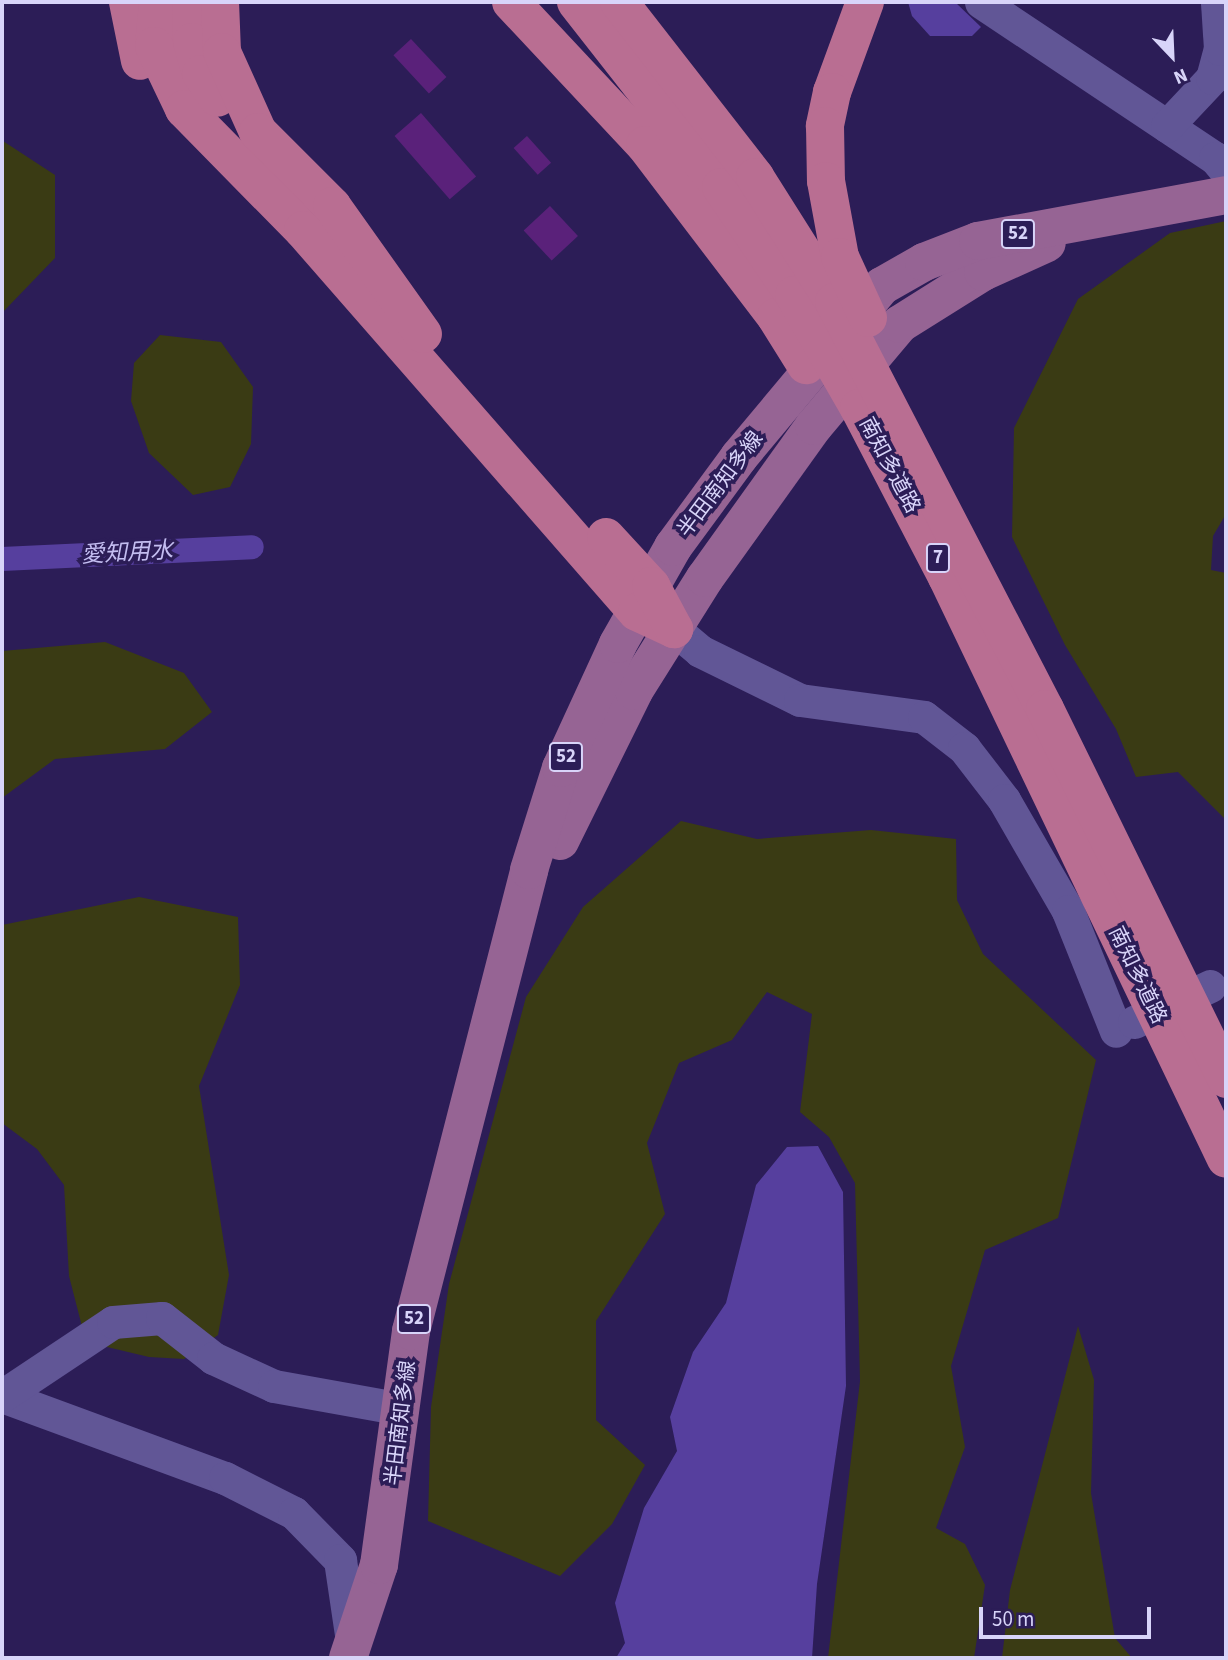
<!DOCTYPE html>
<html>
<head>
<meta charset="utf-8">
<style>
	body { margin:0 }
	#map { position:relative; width:1228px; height:1660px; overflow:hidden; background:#2c1d57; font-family:"Source Sans 3","Noto Sans JP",sans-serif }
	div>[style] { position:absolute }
	.green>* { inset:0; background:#3a3b14 }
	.water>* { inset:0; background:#563f9e }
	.canal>* { height:24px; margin:-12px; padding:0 12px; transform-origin:12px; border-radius:12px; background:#563f9e }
	.building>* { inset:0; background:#5a217a; transform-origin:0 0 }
	.minor>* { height:33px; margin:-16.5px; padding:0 16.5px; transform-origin:16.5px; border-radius:16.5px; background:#615696 }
	.major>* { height:38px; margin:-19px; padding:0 19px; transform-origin:19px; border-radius:19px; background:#966494 }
	.highway>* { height:38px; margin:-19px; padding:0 19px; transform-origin:19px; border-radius:19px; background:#b96e92 }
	span { translate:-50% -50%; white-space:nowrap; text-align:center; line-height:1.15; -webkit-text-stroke:7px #2c1d57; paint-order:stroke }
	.shield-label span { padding:2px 5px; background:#2c1d57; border:2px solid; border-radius:5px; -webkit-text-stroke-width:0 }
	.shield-label { font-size:19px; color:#d8d4f9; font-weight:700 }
	.street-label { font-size:21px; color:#d8d4f9 }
	.water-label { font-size:23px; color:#c4bef1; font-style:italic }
	.frame { position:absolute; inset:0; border:4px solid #d8d4f9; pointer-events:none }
	.north { position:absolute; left:1137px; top:21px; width:70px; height:70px; -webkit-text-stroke:5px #2c1d57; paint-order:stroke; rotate:157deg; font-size:19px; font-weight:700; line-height:28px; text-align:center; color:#d8d4f9 }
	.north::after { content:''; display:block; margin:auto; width:24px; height:32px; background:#d8d4f9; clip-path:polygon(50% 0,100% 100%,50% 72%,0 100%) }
	.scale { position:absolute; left:979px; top:1607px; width:172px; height:32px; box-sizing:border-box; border:4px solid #d8d4f9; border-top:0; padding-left:9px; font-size:21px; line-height:24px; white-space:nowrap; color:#d8d4f9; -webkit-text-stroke:5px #2c1d57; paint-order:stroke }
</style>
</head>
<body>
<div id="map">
	<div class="green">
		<i style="clip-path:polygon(3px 141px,55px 175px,55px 258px,2px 313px)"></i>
		<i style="clip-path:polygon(1226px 221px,1226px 514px,1213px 536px,1211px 570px,1226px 573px,1226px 820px,1178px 772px,1136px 777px,1116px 729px,1065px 645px,1012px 537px,1014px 428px,1078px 299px,1170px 233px)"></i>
		<i style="clip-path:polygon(160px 335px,221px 342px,253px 387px,251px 444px,230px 487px,193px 495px,149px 453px,131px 401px,134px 363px)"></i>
		<i style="clip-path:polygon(105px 642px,184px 673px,212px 712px,165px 749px,55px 759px,2px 798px,2px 651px)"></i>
		<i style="clip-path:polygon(681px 821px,757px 839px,871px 830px,956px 839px,957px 900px,983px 954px,1096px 1060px,1058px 1218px,985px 1250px,951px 1366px,965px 1447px,936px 1528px,965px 1544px,985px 1585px,974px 1658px,828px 1658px,860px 1381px,855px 1183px,829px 1137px,800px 1112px,812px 1014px,767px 992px,732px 1040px,679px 1063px,647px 1143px,665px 1214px,596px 1321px,596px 1420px,645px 1465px,612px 1524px,560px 1576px,428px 1521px,431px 1407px,449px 1284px,526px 997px,583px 907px)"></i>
		<i style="clip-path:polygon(139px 897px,238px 917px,240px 985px,199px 1086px,229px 1275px,218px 1335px,184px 1359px,149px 1357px,86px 1342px,69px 1276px,64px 1185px,37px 1149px,2px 1123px,2px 925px)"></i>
		<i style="clip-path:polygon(1078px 1326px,1094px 1380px,1091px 1493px,1115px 1638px,1132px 1658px,1002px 1658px,1010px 1590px)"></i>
	</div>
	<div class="water">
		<i style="clip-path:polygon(908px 2px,955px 2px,981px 27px,972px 36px,930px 36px,912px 16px)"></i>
		<i style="clip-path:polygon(818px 1146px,843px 1192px,846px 1386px,817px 1584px,812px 1658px,616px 1658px,625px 1643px,615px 1603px,644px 1508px,677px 1451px,670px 1417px,693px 1352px,726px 1303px,756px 1185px,787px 1147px)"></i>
	</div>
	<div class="canal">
		<i style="left:2px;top:559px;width:250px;rotate:-2.7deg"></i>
	</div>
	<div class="building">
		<i style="left:411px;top:39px;width:52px;height:24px;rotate:47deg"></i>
		<i style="left:421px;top:113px;width:84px;height:35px;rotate:49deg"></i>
		<i style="left:527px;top:136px;width:36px;height:18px;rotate:48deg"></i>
		<i style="left:550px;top:206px;width:41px;height:36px;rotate:47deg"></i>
	</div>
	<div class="minor">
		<i style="left:981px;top:2px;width:281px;rotate:33.7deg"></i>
		<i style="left:1215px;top:158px;width:17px;rotate:50deg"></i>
		<i style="left:1167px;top:126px;width:66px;rotate:-46.8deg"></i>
		<i style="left:1212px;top:78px;width:30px;rotate:-75deg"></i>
		<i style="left:1220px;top:49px;width:47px;rotate:-93.7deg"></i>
		<i style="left:674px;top:629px;width:34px;rotate:40deg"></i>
		<i style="left:700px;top:651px;width:111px;rotate:26.1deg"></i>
		<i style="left:800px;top:700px;width:125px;rotate:7.8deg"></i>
		<i style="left:924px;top:717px;width:51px;rotate:37.8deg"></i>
		<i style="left:964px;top:748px;width:66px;rotate:52.4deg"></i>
		<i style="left:1004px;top:800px;width:128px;rotate:60deg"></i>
		<i style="left:1068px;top:911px;width:129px;rotate:68.2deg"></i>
		<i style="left:1134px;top:1022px;width:84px;rotate:-25.3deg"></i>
		<i style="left:2px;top:1396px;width:238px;rotate:20.2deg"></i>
		<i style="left:225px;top:1478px;width:77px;rotate:26.9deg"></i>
		<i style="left:294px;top:1513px;width:66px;rotate:45.6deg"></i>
		<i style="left:340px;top:1560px;width:89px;rotate:81.6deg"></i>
		<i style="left:2px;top:1396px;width:133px;rotate:-33.7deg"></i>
		<i style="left:113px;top:1322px;width:49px;rotate:-4.7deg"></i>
		<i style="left:162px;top:1318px;width:65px;rotate:38.1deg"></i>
		<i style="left:213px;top:1358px;width:67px;rotate:24.7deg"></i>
		<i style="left:274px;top:1386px;width:130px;rotate:10.2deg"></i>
	</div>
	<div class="major">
		<i style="left:560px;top:841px;width:167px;rotate:-63.7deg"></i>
		<i style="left:634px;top:691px;width:133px;rotate:-57.9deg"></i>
		<i style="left:705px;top:578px;width:187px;rotate:-54.4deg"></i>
		<i style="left:814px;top:426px;width:133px;rotate:-49.9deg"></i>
		<i style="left:900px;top:324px;width:98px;rotate:-32.1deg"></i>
		<i style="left:983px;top:272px;width:70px;rotate:-24.4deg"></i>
		<i style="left:348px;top:1658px;width:98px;rotate:-71.6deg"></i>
		<i style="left:379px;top:1565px;width:236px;rotate:-82.2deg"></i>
		<i style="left:411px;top:1331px;width:476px;rotate:-75.6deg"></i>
		<i style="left:529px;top:870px;width:107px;rotate:-72.6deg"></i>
		<i style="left:561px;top:768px;width:136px;rotate:-65.3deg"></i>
		<i style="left:618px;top:644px;width:112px;rotate:-60.4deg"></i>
		<i style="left:673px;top:547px;width:112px;rotate:-53.7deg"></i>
		<i style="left:739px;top:457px;width:223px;rotate:-50.1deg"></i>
		<i style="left:882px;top:286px;width:48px;rotate:-29.7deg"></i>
		<i style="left:924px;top:262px;width:58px;rotate:-21.3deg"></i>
		<i style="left:978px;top:241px;width:252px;rotate:-10.5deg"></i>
	</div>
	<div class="highway">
		<i style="left:128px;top:2px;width:60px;rotate:78.5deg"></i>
		<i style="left:158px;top:2px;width:44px;rotate:95.2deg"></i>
		<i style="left:154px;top:46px;width:70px;rotate:64.5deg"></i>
		<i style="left:184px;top:109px;width:170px;rotate:45.5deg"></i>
		<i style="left:303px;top:230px;width:507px;rotate:48.84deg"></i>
		<i style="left:637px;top:612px;width:41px;rotate:24.7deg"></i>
		<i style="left:191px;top:2px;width:40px;rotate:88.6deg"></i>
		<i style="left:192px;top:42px;width:33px;rotate:74deg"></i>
		<i style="left:201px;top:74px;width:29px;rotate:55deg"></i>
		<i style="left:220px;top:2px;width:50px;rotate:87.7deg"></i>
		<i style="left:222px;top:52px;width:88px;rotate:65.8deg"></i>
		<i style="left:258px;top:132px;width:105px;rotate:45deg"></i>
		<i style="left:332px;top:206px;width:157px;rotate:54.6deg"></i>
		<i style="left:511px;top:2px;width:196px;rotate:46.9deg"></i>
		<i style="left:645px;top:145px;width:216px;rotate:52.7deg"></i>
		<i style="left:776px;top:317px;width:57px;rotate:58deg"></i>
		<i style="left:576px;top:2px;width:235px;rotate:51.9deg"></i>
		<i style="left:721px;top:187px;width:130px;rotate:55.9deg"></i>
		<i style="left:794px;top:295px;width:130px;rotate:60.1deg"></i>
		<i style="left:859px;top:408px;width:191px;rotate:62.5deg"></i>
		<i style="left:947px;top:577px;width:645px;rotate:64.39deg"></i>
		<i style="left:619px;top:2px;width:222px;rotate:52.1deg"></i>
		<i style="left:755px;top:177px;width:148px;rotate:57.7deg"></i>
		<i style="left:834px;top:302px;width:458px;rotate:62.6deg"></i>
		<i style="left:1045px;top:709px;width:412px;rotate:63.9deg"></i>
		<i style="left:865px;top:2px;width:96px;rotate:110.1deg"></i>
		<i style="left:832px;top:92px;width:35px;rotate:102deg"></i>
		<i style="left:825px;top:126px;width:55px;rotate:89deg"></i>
		<i style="left:826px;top:181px;width:77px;rotate:79.6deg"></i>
		<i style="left:840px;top:257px;width:67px;rotate:65.3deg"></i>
		<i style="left:606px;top:537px;width:67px;rotate:47.4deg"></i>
		<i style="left:651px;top:586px;width:49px;rotate:61.9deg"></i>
	</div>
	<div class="shield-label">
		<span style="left:1018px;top:234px">52</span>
		<span style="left:938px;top:558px">7</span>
		<span style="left:566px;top:757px">52</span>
		<span style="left:414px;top:1319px">52</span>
	</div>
	<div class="street-label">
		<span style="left:890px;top:465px;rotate:62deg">南知多道路</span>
		<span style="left:720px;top:484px;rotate:-53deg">半田南知多線</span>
		<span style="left:1138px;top:975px;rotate:64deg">南知多道路</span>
		<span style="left:400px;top:1423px;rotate:-83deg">半田南知多線</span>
	</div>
	<div class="water-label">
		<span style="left:127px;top:553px;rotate:-3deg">愛知用水</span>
	</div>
	<div class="frame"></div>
	<div class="north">N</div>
	<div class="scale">50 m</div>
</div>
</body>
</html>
